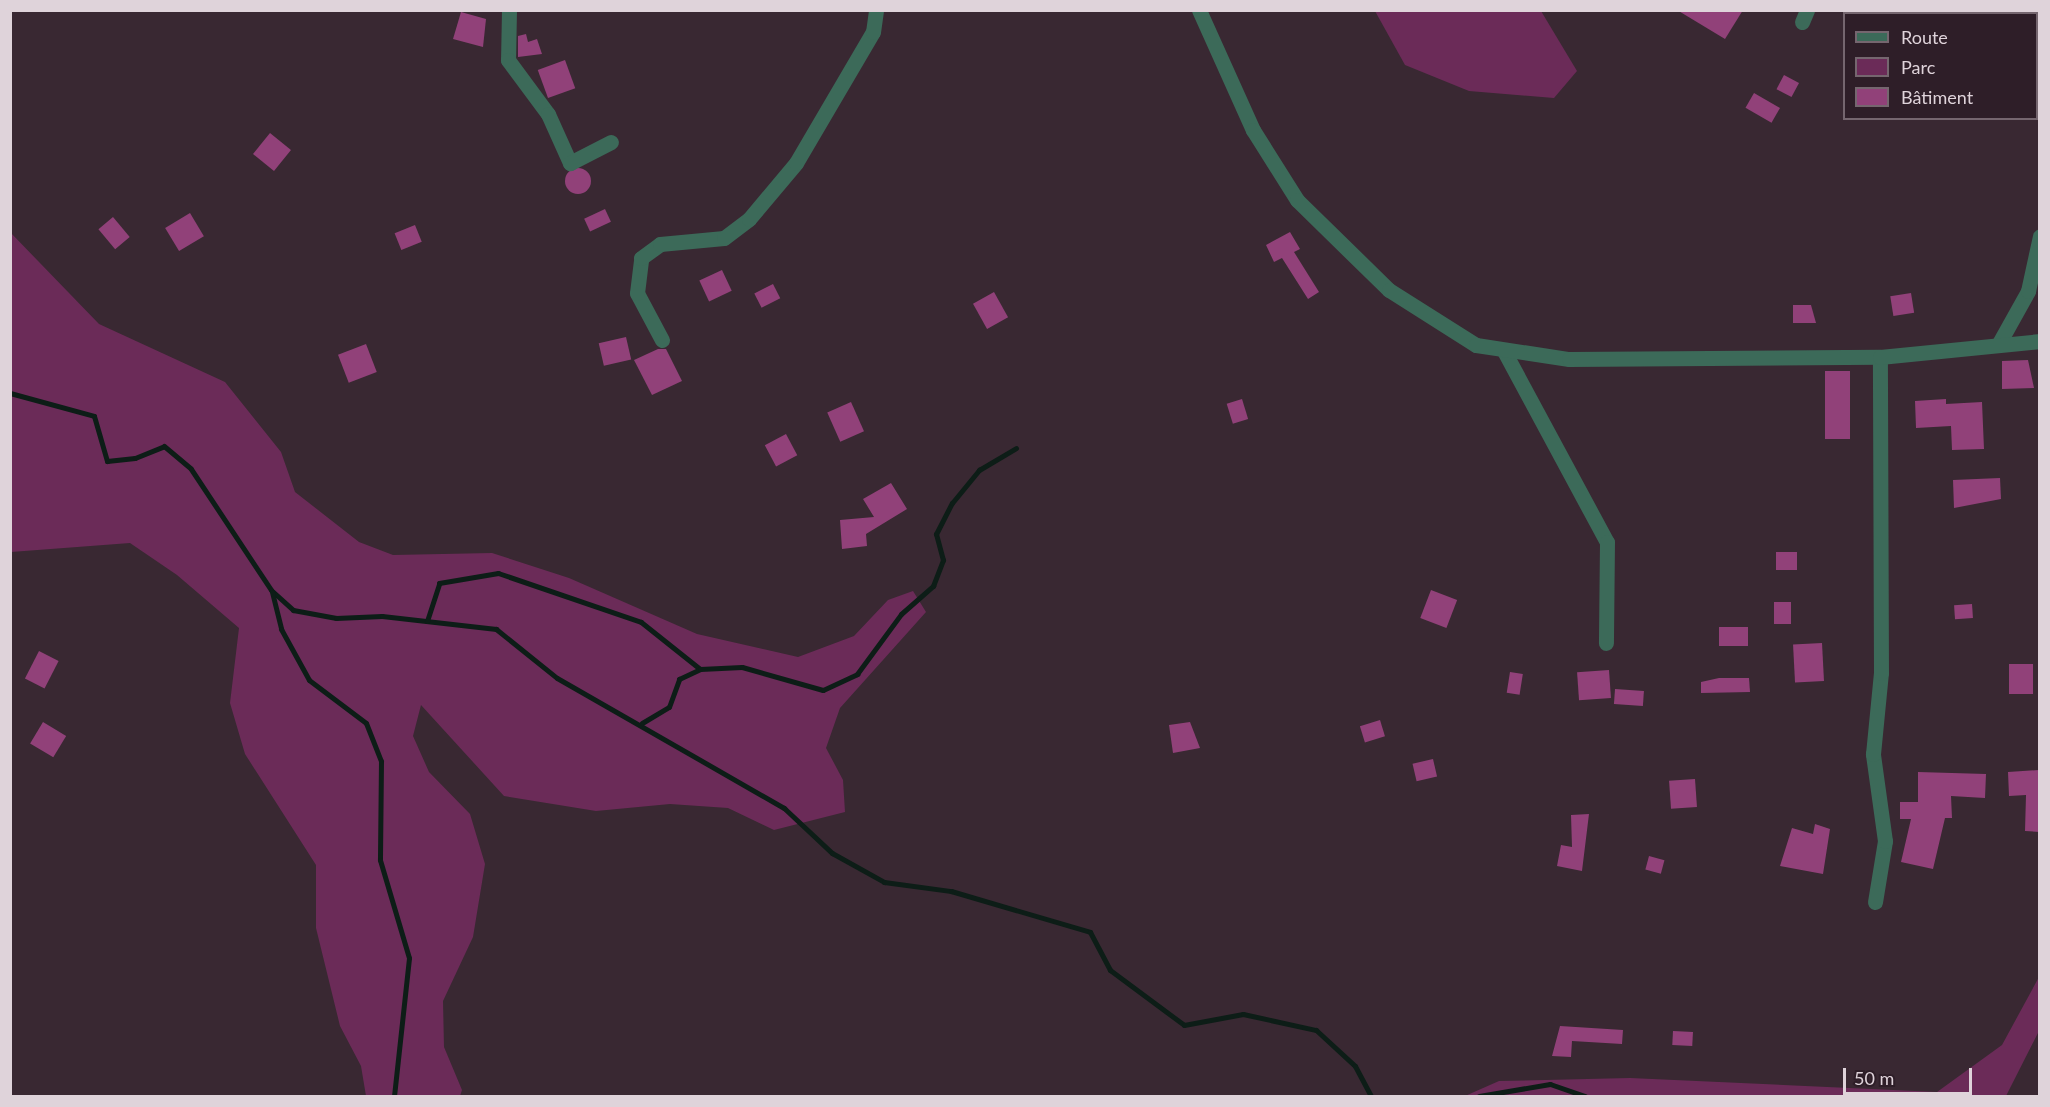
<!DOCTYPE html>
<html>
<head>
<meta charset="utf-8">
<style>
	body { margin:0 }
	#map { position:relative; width:2050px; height:1107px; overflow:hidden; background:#392832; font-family:Lato,sans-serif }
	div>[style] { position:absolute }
	.green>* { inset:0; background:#6b2b58 }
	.stream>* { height:5px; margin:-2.5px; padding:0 2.5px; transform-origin:2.5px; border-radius:2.5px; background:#0d1d17 }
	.building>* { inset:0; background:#914179; transform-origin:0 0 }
	.round { border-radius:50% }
	.minor>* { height:15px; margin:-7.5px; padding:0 7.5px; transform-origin:7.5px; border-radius:7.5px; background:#3c6a59 }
	.tertiary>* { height:15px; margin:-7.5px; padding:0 7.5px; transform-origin:7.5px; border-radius:7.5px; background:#3c6a59 }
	span { translate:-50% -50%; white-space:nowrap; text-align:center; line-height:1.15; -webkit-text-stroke:4.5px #2e1e28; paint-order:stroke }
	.frame { position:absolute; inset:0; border:12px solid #dfd3da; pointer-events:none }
	.legend { position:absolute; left:1843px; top:12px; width:195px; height:108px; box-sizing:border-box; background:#2e1e28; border:2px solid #75666f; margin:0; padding:8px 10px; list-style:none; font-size:18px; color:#dfd3da }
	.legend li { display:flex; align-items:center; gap:12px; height:30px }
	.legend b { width:30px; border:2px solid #75666f }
	.scale { position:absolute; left:1843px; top:1068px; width:129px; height:27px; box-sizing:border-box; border:3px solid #dfd3da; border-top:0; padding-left:8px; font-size:18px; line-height:21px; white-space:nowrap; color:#dfd3da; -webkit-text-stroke:4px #2e1e28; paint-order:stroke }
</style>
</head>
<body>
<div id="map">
	<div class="green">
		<i style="clip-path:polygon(1375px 11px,1541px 11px,1577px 71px,1554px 98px,1469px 91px,1405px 65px)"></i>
		<i style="clip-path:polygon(10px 232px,99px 324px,225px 382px,281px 452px,295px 492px,359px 542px,393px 555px,492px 553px,569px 578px,697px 634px,798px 657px,854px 636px,888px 600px,913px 591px,926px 612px,840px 708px,826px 748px,843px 780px,845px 812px,774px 830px,728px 808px,670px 804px,596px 811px,504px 796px,421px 705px,413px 736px,429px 772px,470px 814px,485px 864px,473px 937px,443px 1001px,444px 1047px,462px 1090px,460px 1096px,366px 1096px,361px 1066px,340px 1026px,316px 928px,316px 865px,245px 754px,230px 703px,239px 628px,177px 575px,130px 543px,11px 552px)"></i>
		<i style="clip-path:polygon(2039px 977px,2039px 1031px,2006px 1096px,1465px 1096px,1499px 1081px,1630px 1078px,1937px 1092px,2002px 1045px)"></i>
	</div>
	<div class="stream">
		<i style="left:10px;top:393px;width:87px;rotate:15.3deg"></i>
		<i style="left:94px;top:416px;width:47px;rotate:73.9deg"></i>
		<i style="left:107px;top:461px;width:28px;rotate:-6deg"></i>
		<i style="left:135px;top:458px;width:31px;rotate:-22deg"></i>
		<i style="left:164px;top:446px;width:35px;rotate:40deg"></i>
		<i style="left:191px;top:469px;width:145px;rotate:56.5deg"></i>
		<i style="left:271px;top:590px;width:30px;rotate:42deg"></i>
		<i style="left:293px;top:610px;width:44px;rotate:10.5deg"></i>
		<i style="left:336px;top:618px;width:46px;rotate:-2.5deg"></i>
		<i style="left:382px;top:616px;width:115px;rotate:6.5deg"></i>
		<i style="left:496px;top:629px;width:78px;rotate:38.8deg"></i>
		<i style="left:557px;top:678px;width:262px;rotate:29.8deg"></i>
		<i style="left:784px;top:808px;width:66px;rotate:43.2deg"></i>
		<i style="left:832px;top:853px;width:60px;rotate:29.1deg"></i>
		<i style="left:884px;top:882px;width:68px;rotate:7.7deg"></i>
		<i style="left:951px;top:891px;width:145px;rotate:16.4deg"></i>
		<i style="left:1090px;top:932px;width:43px;rotate:62.2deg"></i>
		<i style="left:1110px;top:970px;width:92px;rotate:36.6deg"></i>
		<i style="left:1184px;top:1025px;width:60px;rotate:-10.6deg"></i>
		<i style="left:1243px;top:1014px;width:75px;rotate:12.4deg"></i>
		<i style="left:1316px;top:1030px;width:53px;rotate:42.7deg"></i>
		<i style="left:1355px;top:1066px;width:34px;rotate:62deg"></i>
		<i style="left:272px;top:592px;width:38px;rotate:76deg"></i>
		<i style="left:281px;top:629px;width:58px;rotate:61.2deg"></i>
		<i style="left:309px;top:680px;width:71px;rotate:37deg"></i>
		<i style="left:366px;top:723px;width:41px;rotate:68.5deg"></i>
		<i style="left:381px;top:761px;width:99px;rotate:90.6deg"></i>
		<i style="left:380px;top:860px;width:102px;rotate:73.5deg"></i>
		<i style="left:409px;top:958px;width:139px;rotate:96.2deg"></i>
		<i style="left:427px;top:621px;width:40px;rotate:-72deg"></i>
		<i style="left:439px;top:583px;width:60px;rotate:-9.6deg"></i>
		<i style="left:498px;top:573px;width:151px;rotate:18.9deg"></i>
		<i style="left:641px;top:622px;width:75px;rotate:38.5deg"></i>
		<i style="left:642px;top:723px;width:31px;rotate:-31deg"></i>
		<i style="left:669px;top:707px;width:30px;rotate:-70deg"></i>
		<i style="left:679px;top:679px;width:23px;rotate:-25deg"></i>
		<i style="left:700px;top:669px;width:42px;rotate:-2.7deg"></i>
		<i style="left:742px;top:667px;width:84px;rotate:15.9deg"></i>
		<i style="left:823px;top:690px;width:38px;rotate:-25deg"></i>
		<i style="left:857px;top:674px;width:74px;rotate:-53.7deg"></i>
		<i style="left:901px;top:614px;width:43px;rotate:-41.2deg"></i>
		<i style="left:933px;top:586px;width:28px;rotate:-69deg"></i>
		<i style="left:943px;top:560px;width:27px;rotate:-105deg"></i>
		<i style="left:936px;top:534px;width:35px;rotate:-63deg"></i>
		<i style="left:952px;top:503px;width:43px;rotate:-50.7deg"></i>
		<i style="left:979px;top:470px;width:43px;rotate:-30.7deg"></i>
		<i style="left:1479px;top:1096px;width:72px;rotate:-9.6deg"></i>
		<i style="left:1550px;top:1084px;width:37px;rotate:19deg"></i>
	</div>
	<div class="building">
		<i style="clip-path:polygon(1677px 10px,1743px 10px,1725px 39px)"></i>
		<i style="clip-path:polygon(461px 12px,486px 19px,483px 47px,453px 39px)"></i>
		<i style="clip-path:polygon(526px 34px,528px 42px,537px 39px,542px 54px,518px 57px,518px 36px)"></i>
		<i style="left:565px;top:60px;width:30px;height:29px;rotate:70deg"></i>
		<i style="left:1784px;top:75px;width:17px;height:16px;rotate:28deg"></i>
		<i style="left:1754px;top:93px;width:30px;height:17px;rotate:30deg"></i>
		<i style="left:270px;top:133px;width:27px;height:27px;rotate:39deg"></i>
		<i class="round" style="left:565px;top:168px;width:26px;height:26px"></i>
		<i style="left:605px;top:209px;width:14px;height:23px;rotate:65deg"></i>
		<i style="left:190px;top:213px;width:27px;height:29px;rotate:59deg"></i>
		<i style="left:113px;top:217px;width:26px;height:19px;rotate:50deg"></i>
		<i style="left:415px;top:225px;width:18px;height:22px;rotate:68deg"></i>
		<i style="clip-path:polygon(1290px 232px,1300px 249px,1294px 252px,1319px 292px,1308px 299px,1282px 258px,1274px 262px,1266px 245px)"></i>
		<i style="left:722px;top:270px;width:23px;height:25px;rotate:65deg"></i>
		<i style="left:773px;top:284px;width:16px;height:21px;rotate:63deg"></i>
		<i style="left:994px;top:292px;width:29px;height:24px;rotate:61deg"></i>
		<i style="left:1911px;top:293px;width:20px;height:21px;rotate:81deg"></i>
		<i style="clip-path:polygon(1793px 305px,1811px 305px,1816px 323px,1793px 323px)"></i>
		<i style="left:626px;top:337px;width:23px;height:28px;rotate:77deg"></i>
		<i style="left:366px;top:344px;width:30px;height:30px;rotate:69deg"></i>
		<i style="clip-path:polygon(658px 349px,666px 349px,682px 381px,652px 395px,634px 360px)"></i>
		<i style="clip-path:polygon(2028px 360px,2034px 388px,2002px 389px,2002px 361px)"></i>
		<i style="left:1825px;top:371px;width:25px;height:68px"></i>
		<i style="left:1242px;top:399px;width:21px;height:16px;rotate:73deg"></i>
		<i style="clip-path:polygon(1946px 399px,1946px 404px,1982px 402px,1984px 449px,1952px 450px,1951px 426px,1916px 428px,1915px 401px)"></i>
		<i style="left:851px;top:402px;width:32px;height:26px;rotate:66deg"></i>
		<i style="left:786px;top:434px;width:24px;height:24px;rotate:62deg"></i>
		<i style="clip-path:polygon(2000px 478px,2001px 499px,1954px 508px,1953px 480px)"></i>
		<i style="clip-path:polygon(891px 483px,907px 509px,866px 534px,867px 546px,842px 549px,840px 520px,874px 517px,863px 499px)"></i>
		<i style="left:1776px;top:552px;width:21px;height:18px"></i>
		<i style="left:1431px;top:590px;width:28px;height:30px;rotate:21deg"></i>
		<i style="left:1774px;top:602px;width:17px;height:22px"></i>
		<i style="left:1972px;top:604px;width:14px;height:18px;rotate:86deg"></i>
		<i style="left:1719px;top:627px;width:29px;height:19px"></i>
		<i style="left:1822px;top:643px;width:38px;height:29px;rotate:87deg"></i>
		<i style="left:39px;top:651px;width:22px;height:31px;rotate:27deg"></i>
		<i style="left:2009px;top:664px;width:24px;height:30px"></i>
		<i style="left:1609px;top:670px;width:28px;height:32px;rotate:86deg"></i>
		<i style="left:1510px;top:672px;width:13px;height:21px;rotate:9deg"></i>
		<i style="clip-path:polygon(1719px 678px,1749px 678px,1750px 692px,1701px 693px,1701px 682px)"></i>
		<i style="left:1615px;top:689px;width:29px;height:15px;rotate:4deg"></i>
		<i style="left:1380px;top:720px;width:17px;height:21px;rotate:73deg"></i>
		<i style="left:43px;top:722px;width:27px;height:25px;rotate:31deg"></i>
		<i style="clip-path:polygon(1190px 722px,1200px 748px,1173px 753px,1169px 725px)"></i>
		<i style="left:1433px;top:759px;width:18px;height:21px;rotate:77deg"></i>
		<i style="clip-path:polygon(2039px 770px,2040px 832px,2025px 831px,2026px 795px,2009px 796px,2008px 772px)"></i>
		<i style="clip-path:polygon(1918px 772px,1986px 774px,1985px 798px,1951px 796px,1952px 818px,1945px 818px,1933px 869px,1901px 862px,1911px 819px,1900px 819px,1900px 802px,1918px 802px)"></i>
		<i style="left:1695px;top:779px;width:28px;height:26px;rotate:86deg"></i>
		<i style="clip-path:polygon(1589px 814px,1582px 871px,1557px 866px,1561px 845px,1572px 847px,1571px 815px)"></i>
		<i style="clip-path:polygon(1815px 824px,1830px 829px,1823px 874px,1780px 866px,1792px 828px,1813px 834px)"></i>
		<i style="left:1649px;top:856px;width:16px;height:14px;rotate:15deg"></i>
		<i style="clip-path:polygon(1560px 1026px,1623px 1030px,1622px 1044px,1572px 1041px,1571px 1057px,1552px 1056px)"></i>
		<i style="left:1673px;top:1031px;width:20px;height:14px;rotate:3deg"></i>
	</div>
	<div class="minor">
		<i style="left:509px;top:10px;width:50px;rotate:91.1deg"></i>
		<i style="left:508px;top:60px;width:67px;rotate:53.5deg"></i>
		<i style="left:548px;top:114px;width:54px;rotate:65.8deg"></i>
		<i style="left:570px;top:163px;width:46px;rotate:-27.1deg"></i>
		<i style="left:1919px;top:10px;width:6px;rotate:45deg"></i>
		<i style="left:1802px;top:22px;width:13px;rotate:-67deg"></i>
		<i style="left:2036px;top:105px;width:6px;rotate:51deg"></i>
		<i style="left:662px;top:340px;width:53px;rotate:-118deg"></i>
		<i style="left:637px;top:293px;width:35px;rotate:-83deg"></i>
		<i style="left:641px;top:258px;width:24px;rotate:-36deg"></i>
		<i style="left:660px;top:244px;width:64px;rotate:-5.4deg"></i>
		<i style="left:724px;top:238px;width:31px;rotate:-37deg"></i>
		<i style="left:749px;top:219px;width:73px;rotate:-50deg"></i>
		<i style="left:796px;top:163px;width:152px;rotate:-59.6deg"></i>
		<i style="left:873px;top:32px;width:22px;rotate:-82deg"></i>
		<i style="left:1998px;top:345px;width:62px;rotate:-60.9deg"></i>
		<i style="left:2028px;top:291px;width:56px;rotate:-77.7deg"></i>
		<i style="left:1504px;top:351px;width:217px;rotate:61.7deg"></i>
		<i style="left:1607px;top:542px;width:101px;rotate:90.6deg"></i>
		<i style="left:1875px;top:902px;width:62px;rotate:-80.7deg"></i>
		<i style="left:1885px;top:841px;width:88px;rotate:-97.9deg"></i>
		<i style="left:1873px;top:754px;width:81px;rotate:-84.4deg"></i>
		<i style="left:1881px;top:673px;width:316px;rotate:-90.2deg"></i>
	</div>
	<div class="tertiary">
		<i style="left:1199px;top:10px;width:132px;rotate:65.8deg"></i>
		<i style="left:1253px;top:130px;width:83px;rotate:57.8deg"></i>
		<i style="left:1297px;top:200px;width:129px;rotate:44.4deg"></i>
		<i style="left:1389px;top:290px;width:103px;rotate:32.3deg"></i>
		<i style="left:1476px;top:345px;width:94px;rotate:8.6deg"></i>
		<i style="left:1569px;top:359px;width:311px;rotate:-0.4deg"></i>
		<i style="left:1880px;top:357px;width:161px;rotate:-5.7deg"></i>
	</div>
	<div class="frame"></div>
	<ul class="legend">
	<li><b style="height:8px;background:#3c6a59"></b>Route</li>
	<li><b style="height:16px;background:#6b2b58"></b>Parc</li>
	<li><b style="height:16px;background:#914179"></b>Bâtiment</li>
	</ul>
	<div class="scale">50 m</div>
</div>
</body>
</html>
